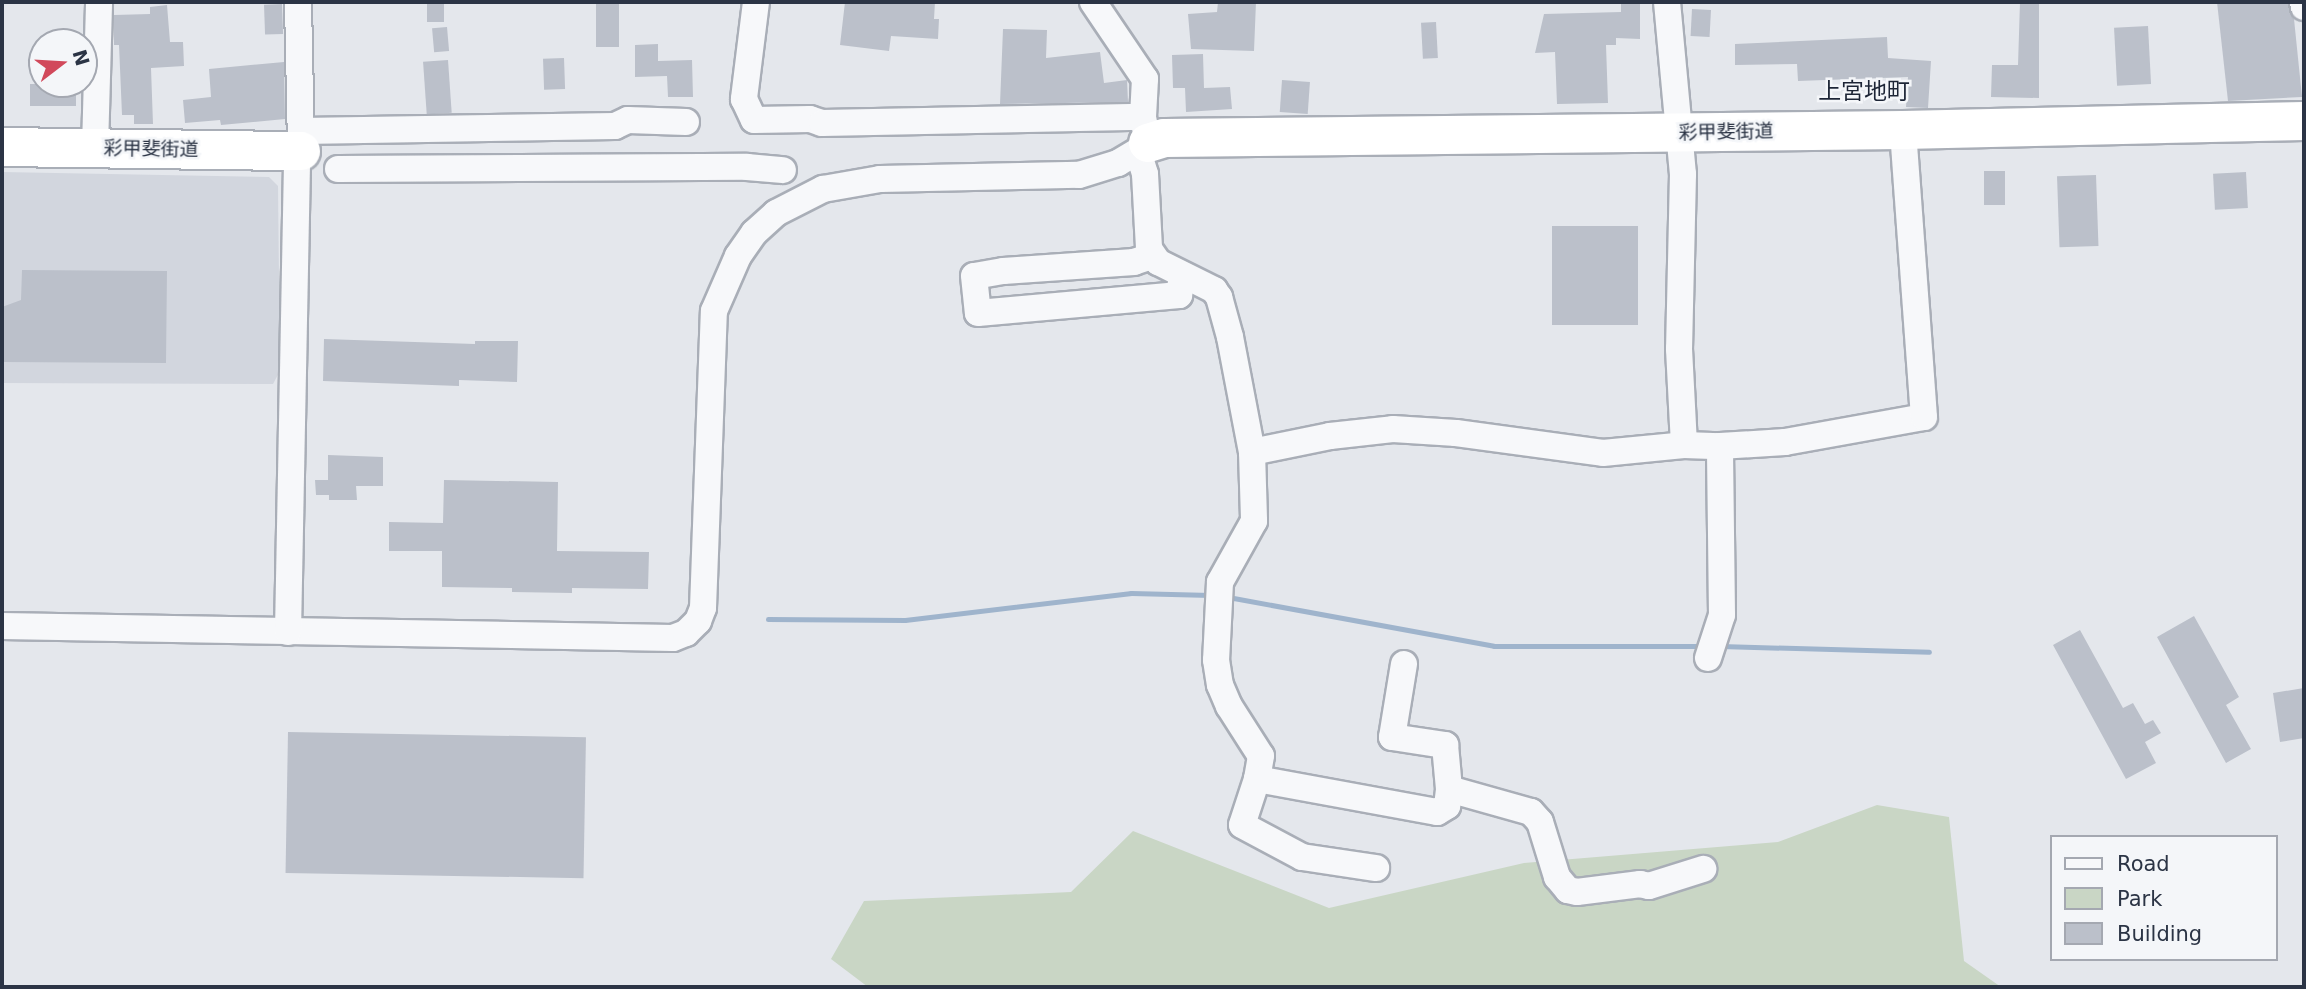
<!DOCTYPE html>
<html>
<head>
<meta charset="utf-8">
<style>
	body { margin:0 }
	#map { position:relative; width:2306px; height:989px; overflow:hidden; background:#e4e7ec; font-family:"DejaVu Sans","Noto Sans JP",sans-serif }
	div>[style] { position:absolute }
	.built>* { inset:0; background:#d2d6de }
	.green>* { inset:0; background:#c9d6c5 }
	.stream>* { height:5px; margin:-2.5px; padding:0 2.5px; transform-origin:2.5px; border-radius:2.5px; background:#9fb4cc }
	.building>* { inset:0; background:#bbc0ca; transform-origin:0 0 }
	.roads { filter:drop-shadow(2px 0 #a9aeb7) drop-shadow(-2px 0 #a9aeb7) drop-shadow(0 2px #a9aeb7) drop-shadow(0 -2px #a9aeb7) }
	.minor>* { height:26px; margin:-13px; padding:0 13px; transform-origin:13px; border-radius:13px; background:#f7f8fa }
	.highway>* { height:38px; margin:-19px; padding:0 19px; transform-origin:19px; border-radius:19px; background:#fff }
	span { translate:-50% -50%; white-space:nowrap; text-align:center; line-height:1.15; -webkit-text-stroke:5px #f4f6f9; paint-order:stroke }
	.street-label { font-size:19px; color:#2b3445 }
	.quarter-label { font-size:23px; color:#1d2536 }
	.frame { position:absolute; inset:0; border:4px solid #2b3445; pointer-events:none }
	.legend { position:absolute; left:2050px; top:835px; width:228px; height:126px; box-sizing:border-box; background:#f4f6f9; border:2px solid #a4a8b1; margin:0; padding:9px 12px; list-style:none; font-size:21px; color:#2b3445 }
	.legend li { display:flex; align-items:center; gap:14px; height:35px }
	.legend b { width:35px; border:2px solid #a4a8b1 }
	.north { position:absolute; left:28px; top:28px; width:70px; height:70px; box-sizing:border-box; background:#f4f6f9; border:2px solid #a4a8b1; border-radius:50%; rotate:73deg; font-size:19px; font-weight:700; line-height:28px; text-align:center; color:#2b3445 }
	.north::after { content:''; display:block; margin:auto; width:24px; height:32px; background:#d1495b; clip-path:polygon(50% 0,100% 100%,50% 72%,0 100%) }
</style>
</head>
<body>
<div id="map">
	<div class="built">
		<i style="clip-path:polygon(2px 172px,269px 177px,278px 186px,280px 371px,273px 384px,2px 383px)"></i>
	</div>
	<div class="green">
		<i style="clip-path:polygon(1877px 805px,1949px 817px,1964px 961px,2001px 987px,868px 987px,831px 959px,864px 901px,1071px 892px,1133px 831px,1329px 908px,1524px 863px,1778px 842px)"></i>
	</div>
	<div class="stream">
		<i style="left:1228px;top:597px;width:270px;rotate:10.4deg"></i>
		<i style="left:1494px;top:646px;width:209px"></i>
		<i style="left:768px;top:619px;width:137px;rotate:0.4deg"></i>
		<i style="left:905px;top:620px;width:228px;rotate:-6.8deg"></i>
		<i style="left:1131px;top:593px;width:80px;rotate:1.4deg"></i>
		<i style="left:1720px;top:646px;width:209px;rotate:1.6deg"></i>
	</div>
	<div class="building">
		<i style="left:427px;top:2px;width:17px;height:20px"></i>
		<i style="left:596px;top:2px;width:23px;height:45px"></i>
		<i style="clip-path:polygon(845px 2px,935px 2px,934px 19px,939px 19px,938px 39px,891px 36px,889px 51px,840px 45px)"></i>
		<i style="clip-path:polygon(1218px 2px,1256px 2px,1254px 51px,1191px 49px,1188px 14px,1217px 12px)"></i>
		<i style="clip-path:polygon(1621px 2px,1640px 2px,1640px 39px,1616px 38px,1616px 45px,1606px 45px,1608px 103px,1557px 104px,1555px 52px,1535px 53px,1544px 14px,1621px 12px)"></i>
		<i style="clip-path:polygon(2020px 2px,2039px 2px,2039px 98px,1991px 97px,1992px 65px,2018px 65px)"></i>
		<i style="clip-path:polygon(2217px 2px,2288px 2px,2294px 19px,2302px 97px,2228px 101px)"></i>
		<i style="left:282px;top:4px;width:30px;height:18px;rotate:88deg"></i>
		<i style="clip-path:polygon(167px 5px,170px 42px,183px 42px,184px 66px,151px 68px,153px 124px,134px 124px,134px 115px,122px 115px,119px 45px,114px 45px,114px 15px,150px 14px,150px 7px)"></i>
		<i style="left:1692px;top:9px;width:19px;height:27px;rotate:3deg"></i>
		<i style="left:1436px;top:22px;width:36px;height:15px;rotate:87deg"></i>
		<i style="left:2148px;top:26px;width:58px;height:34px;rotate:87deg"></i>
		<i style="left:447px;top:27px;width:24px;height:15px;rotate:85deg"></i>
		<i style="clip-path:polygon(1003px 29px,1047px 30px,1046px 58px,1100px 52px,1104px 83px,1127px 80px,1128px 102px,1000px 104px)"></i>
		<i style="clip-path:polygon(1887px 37px,1888px 58px,1931px 61px,1928px 108px,1906px 107px,1908px 77px,1798px 81px,1797px 64px,1735px 65px,1735px 44px)"></i>
		<i style="clip-path:polygon(658px 44px,658px 61px,692px 60px,693px 97px,668px 97px,667px 76px,635px 77px,635px 45px)"></i>
		<i style="clip-path:polygon(1203px 54px,1204px 88px,1230px 87px,1232px 109px,1186px 112px,1185px 88px,1173px 88px,1172px 55px)"></i>
		<i style="left:564px;top:58px;width:31px;height:21px;rotate:88deg"></i>
		<i style="left:448px;top:60px;width:53px;height:25px;rotate:86deg"></i>
		<i style="clip-path:polygon(284px 62px,285px 119px,221px 125px,220px 120px,185px 123px,183px 100px,211px 97px,209px 69px)"></i>
		<i style="left:1282px;top:80px;width:28px;height:32px;rotate:4deg"></i>
		<i style="left:30px;top:84px;width:46px;height:22px"></i>
		<i style="left:1984px;top:171px;width:21px;height:34px"></i>
		<i style="left:2246px;top:172px;width:36px;height:33px;rotate:87deg"></i>
		<i style="left:2096px;top:175px;width:71px;height:39px;rotate:88deg"></i>
		<i style="left:1638px;top:226px;width:99px;height:86px;rotate:90deg"></i>
		<i style="clip-path:polygon(22px 270px,167px 271px,166px 363px,2px 362px,2px 307px,21px 300px)"></i>
		<i style="clip-path:polygon(324px 339px,475px 344px,475px 341px,518px 341px,517px 382px,459px 380px,459px 386px,323px 381px)"></i>
		<i style="clip-path:polygon(328px 455px,383px 457px,383px 486px,356px 486px,357px 500px,329px 500px,329px 495px,316px 495px,315px 480px,328px 480px)"></i>
		<i style="clip-path:polygon(444px 480px,558px 482px,557px 551px,649px 552px,648px 589px,572px 588px,572px 593px,512px 592px,512px 588px,442px 587px,442px 551px,389px 551px,389px 522px,443px 523px)"></i>
		<i style="clip-path:polygon(2194px 616px,2239px 697px,2226px 705px,2251px 749px,2226px 763px,2157px 637px)"></i>
		<i style="clip-path:polygon(2080px 630px,2123px 708px,2133px 703px,2145px 724px,2153px 720px,2161px 733px,2145px 742px,2156px 763px,2126px 779px,2053px 645px)"></i>
		<i style="clip-path:polygon(2304px 688px,2304px 738px,2280px 742px,2273px 693px)"></i>
		<i style="left:288px;top:732px;width:298px;height:141px;rotate:1deg"></i>
	</div>
	<div class="roads">
		<div class="minor">
			<i style="left:298px;top:2px;width:145px;rotate:88.8deg"></i>
			<i style="left:756px;top:2px;width:98px;rotate:97.1deg"></i>
			<i style="left:744px;top:99px;width:23px;rotate:65deg"></i>
			<i style="left:754px;top:120px;width:56px;rotate:-1deg"></i>
			<i style="left:810px;top:119px;width:13px;rotate:18deg"></i>
			<i style="left:822px;top:123px;width:321px;rotate:-1.1deg"></i>
			<i style="left:1667px;top:2px;width:173px;rotate:84.7deg"></i>
			<i style="left:1683px;top:174px;width:175px;rotate:91.3deg"></i>
			<i style="left:1679px;top:349px;width:96px;rotate:87deg"></i>
			<i style="left:2303px;top:2px;width:5px;rotate:79deg"></i>
			<i style="left:301px;top:131px;width:314px;rotate:-0.9deg"></i>
			<i style="left:615px;top:126px;width:14px;rotate:-25deg"></i>
			<i style="left:628px;top:120px;width:58px;rotate:2deg"></i>
			<i style="left:95px;top:148px;width:146px;rotate:-88.4deg"></i>
			<i style="left:1138px;top:151px;width:24px;rotate:73deg"></i>
			<i style="left:1145px;top:174px;width:75px;rotate:86.9deg"></i>
			<i style="left:1149px;top:249px;width:16px;rotate:55deg"></i>
			<i style="left:1158px;top:262px;width:63px;rotate:26.6deg"></i>
			<i style="left:1214px;top:290px;width:9px;rotate:54deg"></i>
			<i style="left:1219px;top:297px;width:41px;rotate:74.6deg"></i>
			<i style="left:1230px;top:337px;width:117px;rotate:79.2deg"></i>
			<i style="left:1252px;top:452px;width:69px;rotate:88.3deg"></i>
			<i style="left:1254px;top:521px;width:70px;rotate:119.1deg"></i>
			<i style="left:1220px;top:582px;width:78px;rotate:92.9deg"></i>
			<i style="left:1216px;top:660px;width:25px;rotate:81deg"></i>
			<i style="left:1220px;top:685px;width:23px;rotate:67deg"></i>
			<i style="left:1229px;top:706px;width:59px;rotate:57.4deg"></i>
			<i style="left:1261px;top:756px;width:23px;rotate:100deg"></i>
			<i style="left:1257px;top:779px;width:183px;rotate:10.4deg"></i>
			<i style="left:1437px;top:812px;width:12px;rotate:-31deg"></i>
			<i style="left:1447px;top:806px;width:17px;rotate:-83deg"></i>
			<i style="left:1449px;top:789px;width:85px;rotate:15.7deg"></i>
			<i style="left:1531px;top:812px;width:13px;rotate:48deg"></i>
			<i style="left:1540px;top:822px;width:58px;rotate:72.8deg"></i>
			<i style="left:1557px;top:877px;width:17px;rotate:50deg"></i>
			<i style="left:1568px;top:890px;width:9px;rotate:13deg"></i>
			<i style="left:1577px;top:892px;width:64px;rotate:-7.2deg"></i>
			<i style="left:1640px;top:884px;width:9px;rotate:13deg"></i>
			<i style="left:1649px;top:886px;width:57px;rotate:-17.5deg"></i>
			<i style="left:338px;top:169px;width:409px;rotate:-0.3deg"></i>
			<i style="left:747px;top:167px;width:36px;rotate:5deg"></i>
			<i style="left:1152px;top:256px;width:19px;rotate:162deg"></i>
			<i style="left:1134px;top:262px;width:131px;rotate:176.1deg"></i>
			<i style="left:1003px;top:271px;width:29px;rotate:170deg"></i>
			<i style="left:974px;top:276px;width:37px;rotate:84deg"></i>
			<i style="left:978px;top:313px;width:202px;rotate:-5.1deg"></i>
			<i style="left:1179px;top:295px;width:20px;rotate:-81deg"></i>
			<i style="left:1252px;top:452px;width:80px;rotate:-11.6deg"></i>
			<i style="left:1330px;top:436px;width:63px;rotate:-6.3deg"></i>
			<i style="left:1393px;top:429px;width:63px;rotate:3.6deg"></i>
			<i style="left:1456px;top:433px;width:148px;rotate:7.7deg"></i>
			<i style="left:1603px;top:453px;width:81px;rotate:-5.6deg"></i>
			<i style="left:1684px;top:445px;width:36px;rotate:2deg"></i>
			<i style="left:1720px;top:446px;width:65px;rotate:-3.5deg"></i>
			<i style="left:1785px;top:442px;width:141px;rotate:-10.2deg"></i>
			<i style="left:1924px;top:417px;width:288px;rotate:-94.2deg"></i>
			<i style="left:2px;top:626px;width:671px;rotate:1.02deg"></i>
			<i style="left:673px;top:638px;width:14px;rotate:-21deg"></i>
			<i style="left:686px;top:633px;width:17px;rotate:-45deg"></i>
			<i style="left:698px;top:621px;width:14px;rotate:-69deg"></i>
			<i style="left:703px;top:608px;width:297px;rotate:-87.9deg"></i>
			<i style="left:714px;top:311px;width:60px;rotate:-66.4deg"></i>
			<i style="left:738px;top:256px;width:28px;rotate:-55deg"></i>
			<i style="left:754px;top:233px;width:30px;rotate:-42deg"></i>
			<i style="left:776px;top:213px;width:53px;rotate:-27.1deg"></i>
			<i style="left:823px;top:189px;width:58px;rotate:-10deg"></i>
			<i style="left:880px;top:179px;width:199px;rotate:-1.2deg"></i>
			<i style="left:1079px;top:175px;width:41px;rotate:-17.1deg"></i>
			<i style="left:1118px;top:163px;width:23px;rotate:-31deg"></i>
			<i style="left:1138px;top:151px;width:13px;rotate:-39deg"></i>
			<i style="left:1148px;top:143px;width:26px;rotate:-101deg"></i>
			<i style="left:1143px;top:117px;width:38px;rotate:-87deg"></i>
			<i style="left:1145px;top:79px;width:93px;rotate:-124deg"></i>
			<i style="left:288px;top:632px;width:482px;rotate:-88.9deg"></i>
			<i style="left:1708px;top:658px;width:45px;rotate:-72deg"></i>
			<i style="left:1722px;top:615px;width:169px;rotate:-90.7deg"></i>
			<i style="left:1404px;top:664px;width:74px;rotate:99.3deg"></i>
			<i style="left:1392px;top:737px;width:54px;rotate:8.6deg"></i>
			<i style="left:1445px;top:745px;width:44px;rotate:84.8deg"></i>
			<i style="left:1257px;top:779px;width:48px;rotate:108.1deg"></i>
			<i style="left:1242px;top:825px;width:68px;rotate:28.1deg"></i>
			<i style="left:1302px;top:857px;width:75px;rotate:8.5deg"></i>
		</div>
		<div class="highway">
			<i style="left:1148px;top:143px;width:17px;rotate:-17deg"></i>
			<i style="left:1164px;top:138px;width:739px;rotate:-0.62deg"></i>
			<i style="left:1903px;top:130px;width:401px;rotate:-1.3deg"></i>
			<i style="left:2px;top:147px;width:299px;rotate:0.8deg"></i>
		</div>
	</div>
	<div class="street-label">
		<span style="left:1726px;top:132px;rotate:-1deg">彩甲斐街道</span>
		<span style="left:151px;top:149px;rotate:1deg">彩甲斐街道</span>
	</div>
	<div class="quarter-label">
		<span style="left:1864px;top:91px">上宮地町</span>
	</div>
	<div class="frame"></div>
	<ul class="legend">
	<li><b style="height:9px;background:#f7f8fa"></b>Road</li>
	<li><b style="height:19px;background:#c9d6c5"></b>Park</li>
	<li><b style="height:19px;background:#bbc0ca"></b>Building</li>
	</ul>
	<div class="north">N</div>
</div>
</body>
</html>
